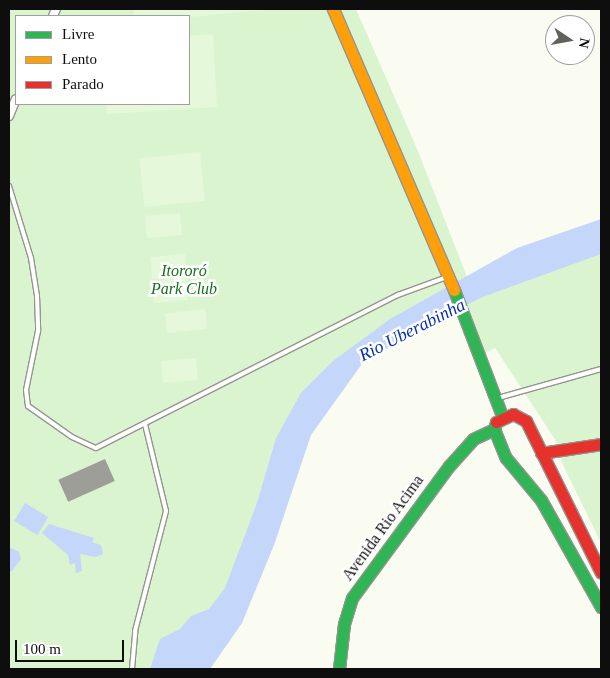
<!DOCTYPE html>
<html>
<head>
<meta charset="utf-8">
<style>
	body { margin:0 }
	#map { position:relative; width:610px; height:678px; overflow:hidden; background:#fafcf2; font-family:"Times New Roman",serif }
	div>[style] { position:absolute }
	.green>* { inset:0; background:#daf4d0 }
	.pitch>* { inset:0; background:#e6f8da; transform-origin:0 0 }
	.water>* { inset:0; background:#c4d6fa; transform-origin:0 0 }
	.building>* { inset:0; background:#9e9e98; transform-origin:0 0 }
	.roads { filter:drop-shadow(1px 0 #949591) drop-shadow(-1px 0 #949591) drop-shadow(0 1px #949591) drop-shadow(0 -1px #949591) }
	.lane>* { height:4px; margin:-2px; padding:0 2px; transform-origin:2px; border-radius:2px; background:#fefffd }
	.street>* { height:8px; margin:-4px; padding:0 4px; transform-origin:4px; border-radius:4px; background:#fefffd }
	.fast>* { height:11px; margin:-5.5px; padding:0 5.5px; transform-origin:5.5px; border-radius:5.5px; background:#30b455 }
	.slow>* { height:11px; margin:-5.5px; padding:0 5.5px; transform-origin:5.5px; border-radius:5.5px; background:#ff9f0a }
	.jam>* { height:11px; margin:-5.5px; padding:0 5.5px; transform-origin:5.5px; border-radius:5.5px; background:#e5322d }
	span { translate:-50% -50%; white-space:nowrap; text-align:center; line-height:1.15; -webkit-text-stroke:5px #fff; paint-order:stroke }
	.park-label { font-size:16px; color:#176d21; font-style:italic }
	.street-label { font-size:16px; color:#0e0e0e }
	.water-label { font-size:18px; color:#0931ae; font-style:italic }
	.frame { position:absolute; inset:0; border:10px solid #0e0e0e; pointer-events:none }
	.legend { position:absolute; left:15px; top:15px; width:175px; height:90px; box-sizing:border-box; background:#fff; border:1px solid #9f9f9f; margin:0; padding:6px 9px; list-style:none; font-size:15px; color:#0e0e0e }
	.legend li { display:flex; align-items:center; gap:10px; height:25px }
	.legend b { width:25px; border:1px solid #9f9f9f }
	.north { position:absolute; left:545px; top:15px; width:50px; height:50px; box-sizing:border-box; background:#fff; border:1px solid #9f9f9f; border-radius:50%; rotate:102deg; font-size:14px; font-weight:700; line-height:20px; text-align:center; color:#0e0e0e }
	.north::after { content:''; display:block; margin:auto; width:18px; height:22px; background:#61615e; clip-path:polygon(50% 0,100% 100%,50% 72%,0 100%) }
	.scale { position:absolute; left:15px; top:640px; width:109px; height:22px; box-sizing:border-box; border:2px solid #0e0e0e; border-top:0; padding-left:6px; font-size:15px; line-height:18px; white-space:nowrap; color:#0e0e0e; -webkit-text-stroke:4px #fff; paint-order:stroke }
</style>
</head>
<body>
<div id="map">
	<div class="green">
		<i style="clip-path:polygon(evenodd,9px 9px,356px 9px,418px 151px,474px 295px,601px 242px,601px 543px,562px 463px,558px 444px,495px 348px,474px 358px,455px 305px,351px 356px,253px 536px,187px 669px,9px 669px,9px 9px,16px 16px,189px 16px,189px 104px,16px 104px,16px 16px)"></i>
	</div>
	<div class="pitch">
		<i style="clip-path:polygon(133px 9px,276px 9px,189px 17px,134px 16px)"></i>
		<i style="clip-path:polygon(213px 34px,217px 107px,107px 114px,106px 104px,189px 104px,189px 36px)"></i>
		<i style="left:200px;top:152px;width:49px;height:61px;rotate:84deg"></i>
		<i style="left:180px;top:213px;width:22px;height:35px;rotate:85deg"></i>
		<i style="left:185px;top:254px;width:22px;height:35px;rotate:85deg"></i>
		<i style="left:186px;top:278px;width:22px;height:34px;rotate:85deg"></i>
		<i style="left:205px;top:309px;width:20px;height:40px;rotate:84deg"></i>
		<i style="left:196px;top:358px;width:22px;height:35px;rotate:85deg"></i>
	</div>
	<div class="water">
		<i style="clip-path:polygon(601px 219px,601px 254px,480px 298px,364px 361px,311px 435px,274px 545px,242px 623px,210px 669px,150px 669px,160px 639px,180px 629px,191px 616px,209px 609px,225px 588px,257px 503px,276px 438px,301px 393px,333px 361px,390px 319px,517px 248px)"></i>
		<i style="left:25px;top:503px;width:27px;height:21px;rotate:31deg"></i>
		<i style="clip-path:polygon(49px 524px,94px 538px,92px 542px,101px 545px,103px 554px,96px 557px,80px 554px,82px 571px,76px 573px,75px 563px,70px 565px,68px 555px,42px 533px)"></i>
		<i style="clip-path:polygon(9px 547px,19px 552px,21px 559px,12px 571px,9px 571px)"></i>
	</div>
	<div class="building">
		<i style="left:105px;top:459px;width:24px;height:51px;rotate:66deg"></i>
	</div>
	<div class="roads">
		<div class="lane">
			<i style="left:9px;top:186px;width:75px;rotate:73deg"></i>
			<i style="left:31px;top:258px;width:38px;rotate:81deg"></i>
			<i style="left:37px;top:296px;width:35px;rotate:88deg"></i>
			<i style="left:38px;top:331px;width:60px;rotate:101.5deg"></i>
			<i style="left:26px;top:390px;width:16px;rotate:83deg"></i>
			<i style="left:28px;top:406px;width:54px;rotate:35.2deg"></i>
			<i style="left:72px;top:437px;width:26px;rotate:25deg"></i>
			<i style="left:96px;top:448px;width:339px;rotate:-26.9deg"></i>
			<i style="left:398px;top:295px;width:52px;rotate:-20.2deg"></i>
			<i style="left:498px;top:398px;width:107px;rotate:-15.7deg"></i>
			<i style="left:132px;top:669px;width:38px;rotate:-85deg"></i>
			<i style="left:135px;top:631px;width:124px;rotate:-75.5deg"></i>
			<i style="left:166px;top:511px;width:89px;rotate:-103.6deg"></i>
		</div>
		<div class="street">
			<i style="left:53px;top:16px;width:8px;rotate:-67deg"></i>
			<i style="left:9px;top:116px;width:18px;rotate:-68deg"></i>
		</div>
		<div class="fast">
			<i style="left:454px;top:290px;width:135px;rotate:69.1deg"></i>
			<i style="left:496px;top:422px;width:7px;rotate:106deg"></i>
			<i style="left:494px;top:429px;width:31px;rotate:68deg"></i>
			<i style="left:506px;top:458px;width:55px;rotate:50.2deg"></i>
			<i style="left:541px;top:500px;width:123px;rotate:60.7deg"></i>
			<i style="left:339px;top:669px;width:45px;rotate:-83.7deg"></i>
			<i style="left:344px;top:624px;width:27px;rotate:-73deg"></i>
			<i style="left:352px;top:598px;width:164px;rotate:-53.7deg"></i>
			<i style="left:449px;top:466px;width:36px;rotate:-48deg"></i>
			<i style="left:473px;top:439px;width:23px;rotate:-25deg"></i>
		</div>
		<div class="slow">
			<i style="left:333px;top:9px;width:306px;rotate:66.7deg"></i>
		</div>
		<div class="jam">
			<i style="left:496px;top:422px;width:19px;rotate:-25deg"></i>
			<i style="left:513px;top:414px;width:15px;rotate:28deg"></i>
			<i style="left:526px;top:421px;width:169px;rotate:63.7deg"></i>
			<i style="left:541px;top:453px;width:61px;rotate:-8.5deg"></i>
		</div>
	</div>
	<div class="park-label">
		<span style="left:184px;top:280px">Itororó<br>Park Club</span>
	</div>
	<div class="street-label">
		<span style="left:383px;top:528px;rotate:-54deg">Avenida Rio Acima</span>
	</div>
	<div class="water-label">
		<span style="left:412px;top:330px;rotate:-27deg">Rio Uberabinha</span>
	</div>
	<div class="frame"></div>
	<ul class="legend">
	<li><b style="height:6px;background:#30b455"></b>Livre</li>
	<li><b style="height:6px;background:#ff9f0a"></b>Lento</li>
	<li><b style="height:6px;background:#e5322d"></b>Parado</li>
	</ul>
	<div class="north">N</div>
	<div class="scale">100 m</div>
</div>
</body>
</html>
